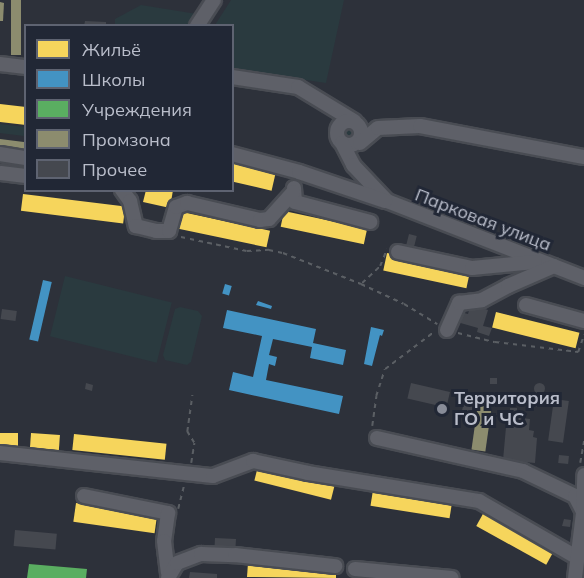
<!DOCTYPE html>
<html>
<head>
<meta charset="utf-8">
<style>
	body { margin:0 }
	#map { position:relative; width:584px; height:578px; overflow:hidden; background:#2d313a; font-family:Mulish,sans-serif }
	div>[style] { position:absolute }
	.green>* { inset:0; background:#2a3a3f; transform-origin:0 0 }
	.round { border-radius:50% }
	.homes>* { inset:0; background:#f6d55c; transform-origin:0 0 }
	.schools>* { inset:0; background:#4393c3; transform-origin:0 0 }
	.public>* { inset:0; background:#5aae61 }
	.industry>* { inset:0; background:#8c8c6e; transform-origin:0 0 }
	.building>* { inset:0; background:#45484f; transform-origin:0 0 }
	.path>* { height:1.5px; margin-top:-0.75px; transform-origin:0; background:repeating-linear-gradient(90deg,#5b5f64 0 4.5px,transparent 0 9px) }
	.roads { filter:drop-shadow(2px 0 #494c53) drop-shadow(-2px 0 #494c53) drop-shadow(0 2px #494c53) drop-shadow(0 -2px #494c53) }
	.minor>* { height:14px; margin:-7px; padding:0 7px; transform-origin:7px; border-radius:7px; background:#5e6068 }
	.minor>.ring { margin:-7px; padding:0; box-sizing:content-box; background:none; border:14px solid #5e6068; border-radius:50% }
	.dots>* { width:16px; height:16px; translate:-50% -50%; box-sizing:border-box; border:3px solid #212735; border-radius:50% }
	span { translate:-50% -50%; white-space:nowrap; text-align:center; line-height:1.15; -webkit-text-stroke:6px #212735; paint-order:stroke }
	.street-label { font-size:18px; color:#b9bdca }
	.poi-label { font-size:18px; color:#b9bdca; font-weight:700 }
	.left { translate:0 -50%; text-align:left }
	.legend { position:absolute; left:24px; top:24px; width:210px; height:168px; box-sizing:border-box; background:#212735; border:2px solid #5e6371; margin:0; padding:8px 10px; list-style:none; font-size:18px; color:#b9bdca }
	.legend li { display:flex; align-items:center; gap:12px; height:30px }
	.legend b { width:30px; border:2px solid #5e6371 }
</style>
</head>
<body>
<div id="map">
	<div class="green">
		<i style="clip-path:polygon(231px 0,344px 0,326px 83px,233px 69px,232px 26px,215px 25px)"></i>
		<i style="clip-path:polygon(141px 5px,203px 15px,197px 25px,115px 26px,115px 19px)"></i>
		<i style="left:0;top:124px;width:25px;height:9px;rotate:7deg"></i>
		<i class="round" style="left:343px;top:126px;width:14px;height:14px"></i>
		<i style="left:65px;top:276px;width:110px;height:62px;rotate:14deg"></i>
		<i style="clip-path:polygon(180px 307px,198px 311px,202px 316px,191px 362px,187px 365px,165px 360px,163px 355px,175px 309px)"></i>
	</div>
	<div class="homes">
		<i style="clip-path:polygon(0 104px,26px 107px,26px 125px,0 122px)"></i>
		<i style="left:232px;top:162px;width:45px;height:19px;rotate:13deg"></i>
		<i style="clip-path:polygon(146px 190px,173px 190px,170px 208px,143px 202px)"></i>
		<i style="left:23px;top:194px;width:103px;height:17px;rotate:7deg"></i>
		<i style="left:284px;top:211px;width:85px;height:16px;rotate:12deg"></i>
		<i style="left:182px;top:212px;width:90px;height:17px;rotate:12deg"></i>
		<i style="left:387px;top:253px;width:85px;height:18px;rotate:12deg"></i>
		<i style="left:496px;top:312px;width:86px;height:16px;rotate:14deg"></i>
		<i style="left:0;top:433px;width:18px;height:14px"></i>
		<i style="left:31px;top:433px;width:29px;height:15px;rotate:4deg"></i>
		<i style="left:74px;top:434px;width:93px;height:16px;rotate:6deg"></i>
		<i style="left:258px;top:466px;width:79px;height:15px;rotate:14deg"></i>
		<i style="left:373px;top:490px;width:80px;height:16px;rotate:9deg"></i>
		<i style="left:76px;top:503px;width:82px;height:19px;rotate:8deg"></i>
		<i style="left:484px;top:512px;width:80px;height:16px;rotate:29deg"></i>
		<i style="clip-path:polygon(248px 563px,336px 571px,336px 578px,247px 577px)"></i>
	</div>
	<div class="schools">
		<i style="left:43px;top:280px;width:9px;height:61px;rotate:13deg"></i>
		<i style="left:225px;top:284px;width:7px;height:10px;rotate:16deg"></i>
		<i style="clip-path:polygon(258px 301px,272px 306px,271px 309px,256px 305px)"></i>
		<i style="clip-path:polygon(227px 310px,316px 329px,313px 343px,346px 350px,343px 365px,310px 358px,312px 347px,273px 339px,269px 355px,277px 357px,275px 366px,269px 364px,266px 380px,343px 396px,339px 414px,229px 390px,233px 372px,253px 377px,262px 336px,223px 328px)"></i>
		<i style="clip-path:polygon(371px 327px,384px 330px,382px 336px,380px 335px,372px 366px,364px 364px)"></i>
	</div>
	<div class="public">
		<i style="clip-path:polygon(29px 564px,87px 569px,86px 578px,27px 578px)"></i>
	</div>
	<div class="industry">
		<i style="left:11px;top:0;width:10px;height:55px"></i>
		<i style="clip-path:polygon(0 2px,4px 3px,3px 21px,0 21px)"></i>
		<i style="left:0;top:139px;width:26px;height:8px;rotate:7deg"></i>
		<i style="left:479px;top:396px;width:14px;height:54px;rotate:8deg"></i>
	</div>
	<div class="building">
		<i style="clip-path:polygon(85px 21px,106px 22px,106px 26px,84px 26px)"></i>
		<i style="left:409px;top:234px;width:8px;height:11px;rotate:14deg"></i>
		<i style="clip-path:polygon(471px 303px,488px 310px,483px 326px,492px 328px,489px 336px,477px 332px,478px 328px,457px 322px,460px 312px,468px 314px)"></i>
		<i style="left:2px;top:309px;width:15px;height:10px;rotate:8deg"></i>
		<i style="left:490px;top:378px;width:7px;height:6px"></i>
		<i class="round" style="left:533.5px;top:382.5px;width:11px;height:11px"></i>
		<i style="clip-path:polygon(86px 383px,93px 385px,92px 391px,85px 389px)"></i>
		<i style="left:411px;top:383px;width:40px;height:16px;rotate:13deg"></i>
		<i class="round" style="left:531.5px;top:395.5px;width:11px;height:11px"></i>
		<i style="left:554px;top:399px;width:15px;height:42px;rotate:8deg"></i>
		<i style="left:464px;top:403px;width:11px;height:9px;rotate:15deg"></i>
		<i style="left:510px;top:408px;width:7px;height:7px"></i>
		<i style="clip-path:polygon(507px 416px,530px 419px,529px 430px,534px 431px,533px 437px,537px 438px,535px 463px,503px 460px)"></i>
		<i style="left:559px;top:455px;width:10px;height:8px;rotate:6deg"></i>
		<i style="clip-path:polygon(564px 519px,571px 520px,570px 527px,562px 526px)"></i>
		<i style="left:15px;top:530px;width:42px;height:16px;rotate:5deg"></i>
		<i style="left:215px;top:538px;width:21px;height:12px;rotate:3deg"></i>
		<i style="clip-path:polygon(190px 572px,217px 574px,217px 578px,189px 578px)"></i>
	</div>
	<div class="path">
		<i style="left:181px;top:237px;width:67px;rotate:12deg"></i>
		<i style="left:247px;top:251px;width:22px;rotate:-3deg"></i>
		<i style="left:269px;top:250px;width:14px;rotate:12deg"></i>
		<i style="left:283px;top:253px;width:84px;rotate:21.7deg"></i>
		<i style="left:361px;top:284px;width:47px;rotate:24.9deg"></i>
		<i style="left:404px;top:304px;width:39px;rotate:31deg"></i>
		<i style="left:362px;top:283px;width:25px;rotate:-43deg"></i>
		<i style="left:380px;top:266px;width:18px;rotate:-68deg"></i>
		<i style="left:458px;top:333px;width:38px;rotate:14deg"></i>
		<i style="left:495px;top:342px;width:84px;rotate:6.9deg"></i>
		<i style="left:578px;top:352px;width:18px;rotate:-71deg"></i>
		<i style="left:372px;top:426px;width:30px;rotate:-82deg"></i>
		<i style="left:376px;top:396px;width:28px;rotate:-72deg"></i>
		<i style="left:385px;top:369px;width:61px;rotate:-37.1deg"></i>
		<i style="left:191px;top:463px;width:20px;rotate:-81deg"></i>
		<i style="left:194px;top:443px;width:13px;rotate:-122deg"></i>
		<i style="left:187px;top:432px;width:37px;rotate:-82deg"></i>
		<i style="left:580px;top:463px;width:22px;rotate:-80deg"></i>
		<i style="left:178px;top:509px;width:25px;rotate:-76deg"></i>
	</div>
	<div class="roads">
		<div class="minor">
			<i style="left:197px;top:26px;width:31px;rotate:-57deg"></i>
			<i style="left:0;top:64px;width:26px;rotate:7deg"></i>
			<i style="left:232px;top:77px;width:67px;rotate:8.6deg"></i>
			<i style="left:298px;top:87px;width:66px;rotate:31.3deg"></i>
			<i class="ring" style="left:337px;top:121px;width:10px;height:10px"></i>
			<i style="left:342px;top:143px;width:25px;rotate:63deg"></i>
			<i style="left:353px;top:165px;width:50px;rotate:46.6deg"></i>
			<i style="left:387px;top:201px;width:212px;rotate:21.3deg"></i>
			<i style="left:360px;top:143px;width:23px;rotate:-40deg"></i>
			<i style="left:378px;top:128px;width:42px;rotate:-2.7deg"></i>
			<i style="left:420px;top:126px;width:167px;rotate:10.7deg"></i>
			<i style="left:0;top:154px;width:26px;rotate:9deg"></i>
			<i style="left:232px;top:154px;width:69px;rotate:15deg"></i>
			<i style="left:299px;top:172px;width:91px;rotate:18.6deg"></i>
			<i style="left:1px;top:173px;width:25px;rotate:7deg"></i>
			<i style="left:294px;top:188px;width:14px;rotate:86deg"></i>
			<i style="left:295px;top:202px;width:78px;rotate:14.9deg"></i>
			<i style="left:122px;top:190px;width:14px;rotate:54deg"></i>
			<i style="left:130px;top:201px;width:26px;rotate:77deg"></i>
			<i style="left:136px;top:226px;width:21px;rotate:14deg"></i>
			<i style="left:156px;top:231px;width:13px"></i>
			<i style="left:169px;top:231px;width:25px;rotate:-74deg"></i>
			<i style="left:176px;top:207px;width:12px;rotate:-20deg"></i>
			<i style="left:187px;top:203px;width:75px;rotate:13.1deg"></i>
			<i style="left:260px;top:220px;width:9px;rotate:-6deg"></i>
			<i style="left:269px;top:219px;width:36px;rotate:-48deg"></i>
			<i style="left:398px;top:252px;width:76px;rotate:12.2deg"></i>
			<i style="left:472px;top:268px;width:63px;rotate:-5.4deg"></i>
			<i style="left:526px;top:305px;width:60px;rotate:15.4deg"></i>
			<i style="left:447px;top:330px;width:30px;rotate:-66deg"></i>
			<i style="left:459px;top:303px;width:23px;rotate:-7deg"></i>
			<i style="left:482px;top:300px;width:30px;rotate:-28deg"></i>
			<i style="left:508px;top:286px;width:50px;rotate:-23.5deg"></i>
			<i style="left:377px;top:438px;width:150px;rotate:12.7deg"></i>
			<i style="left:523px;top:471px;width:58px;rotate:25.7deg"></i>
			<i style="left:575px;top:496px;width:20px;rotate:63deg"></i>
			<i style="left:0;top:453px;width:214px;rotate:6.2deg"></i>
			<i style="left:213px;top:476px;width:43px;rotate:-20.6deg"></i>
			<i style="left:253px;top:461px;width:56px;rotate:12.3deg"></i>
			<i style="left:308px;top:473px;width:173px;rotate:9.3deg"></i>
			<i style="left:479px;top:501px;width:114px;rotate:29.9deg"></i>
			<i style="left:84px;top:496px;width:86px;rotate:11.4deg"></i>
			<i style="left:168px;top:513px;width:28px;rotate:98deg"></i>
			<i style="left:164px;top:541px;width:32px;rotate:83deg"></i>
			<i style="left:355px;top:569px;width:97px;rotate:5.3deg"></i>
			<i style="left:168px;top:578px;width:17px;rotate:-59deg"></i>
			<i style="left:177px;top:563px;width:26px;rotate:-21deg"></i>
			<i style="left:201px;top:554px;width:34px;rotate:2deg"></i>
			<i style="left:235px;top:555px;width:101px;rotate:6.3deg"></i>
			<i style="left:575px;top:578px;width:65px;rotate:-83deg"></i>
			<i style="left:583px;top:513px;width:38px;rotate:-88deg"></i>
		</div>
	</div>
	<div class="dots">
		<i style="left:442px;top:409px;background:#888c98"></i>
	</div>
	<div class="street-label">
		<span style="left:483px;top:220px;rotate:21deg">Парковая улица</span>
	</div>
	<div class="poi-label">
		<span class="left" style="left:454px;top:409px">Территория<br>ГО и ЧС</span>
	</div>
	<ul class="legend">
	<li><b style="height:16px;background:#f6d55c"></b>Жильё</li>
	<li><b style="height:16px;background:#4393c3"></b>Школы</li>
	<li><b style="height:16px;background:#5aae61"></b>Учреждения</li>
	<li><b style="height:16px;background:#8c8c6e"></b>Промзона</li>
	<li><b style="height:16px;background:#45484f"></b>Прочее</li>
	</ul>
</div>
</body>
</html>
